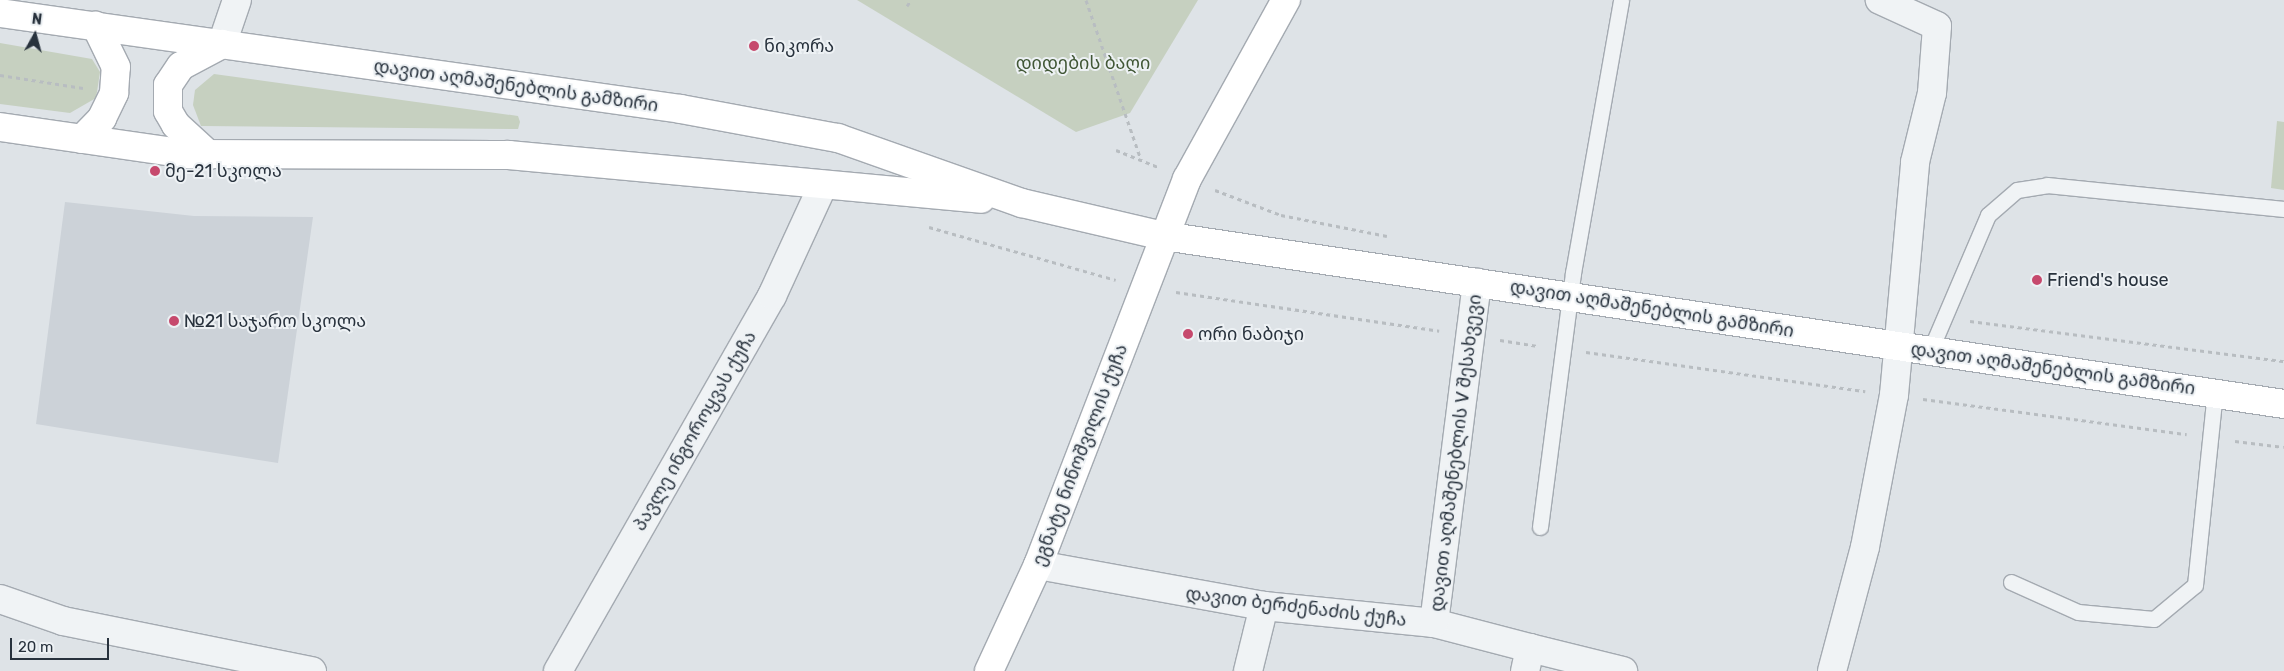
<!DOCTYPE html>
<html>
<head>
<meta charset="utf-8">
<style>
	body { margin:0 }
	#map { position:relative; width:2284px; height:671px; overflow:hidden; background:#dee3e7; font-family:Rubik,"Noto Sans Georgian",sans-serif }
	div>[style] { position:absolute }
	.built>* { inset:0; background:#ccd2d8 }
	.green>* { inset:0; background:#c6d0c0 }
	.path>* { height:3px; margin-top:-1.5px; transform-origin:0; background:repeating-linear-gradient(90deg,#b8bdc1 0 4px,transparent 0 8px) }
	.roads { filter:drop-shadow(1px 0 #a4aab1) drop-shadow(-1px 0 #a4aab1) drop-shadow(0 1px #a4aab1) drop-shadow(0 -1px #a4aab1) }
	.lane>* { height:15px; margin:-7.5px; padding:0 7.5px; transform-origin:7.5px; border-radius:7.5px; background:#f0f3f5 }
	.street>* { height:28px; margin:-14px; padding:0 14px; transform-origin:14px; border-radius:14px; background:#f0f3f5 }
	.secondary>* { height:28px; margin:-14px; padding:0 14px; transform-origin:14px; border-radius:14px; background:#fff }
	.dots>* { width:14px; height:14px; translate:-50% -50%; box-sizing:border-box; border:2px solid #edf1f4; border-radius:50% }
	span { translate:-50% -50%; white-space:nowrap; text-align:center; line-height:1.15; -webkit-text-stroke:4px #edf1f4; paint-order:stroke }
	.poi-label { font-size:18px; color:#28323d }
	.left { translate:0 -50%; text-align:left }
	.park-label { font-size:18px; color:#415736 }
	.street-label { font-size:18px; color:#28323d }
	.north { position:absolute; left:10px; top:10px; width:50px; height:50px; -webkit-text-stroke:4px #edf1f4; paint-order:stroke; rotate:7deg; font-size:14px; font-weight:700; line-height:20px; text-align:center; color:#28323d }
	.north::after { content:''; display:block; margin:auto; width:18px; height:22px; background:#28323d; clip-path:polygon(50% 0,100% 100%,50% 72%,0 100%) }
	.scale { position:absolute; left:10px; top:638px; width:99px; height:22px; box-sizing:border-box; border:2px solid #28323d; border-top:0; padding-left:6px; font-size:15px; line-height:18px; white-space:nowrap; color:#28323d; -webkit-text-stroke:4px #edf1f4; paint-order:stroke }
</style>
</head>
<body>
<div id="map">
	<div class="built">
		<i style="clip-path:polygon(65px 202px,194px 216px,313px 217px,278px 463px,36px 424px)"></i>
	</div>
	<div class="green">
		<i style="clip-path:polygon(857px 0,1198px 0,1130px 113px,1076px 132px)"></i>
		<i style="clip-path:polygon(0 43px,92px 59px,100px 72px,96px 98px,70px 113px,0 104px)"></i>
		<i style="clip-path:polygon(214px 74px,518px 116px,520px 122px,518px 129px,201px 126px,193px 105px,195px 90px)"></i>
		<i style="clip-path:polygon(2277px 121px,2284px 122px,2284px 190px,2271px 188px)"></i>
	</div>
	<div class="path">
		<i style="left:1086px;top:0;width:169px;rotate:71deg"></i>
		<i style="left:907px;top:6px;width:7px;rotate:-56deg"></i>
		<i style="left:0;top:75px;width:84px;rotate:8.9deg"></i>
		<i style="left:1116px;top:150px;width:45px;rotate:22deg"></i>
		<i style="left:1215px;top:190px;width:71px;rotate:20.7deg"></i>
		<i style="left:1281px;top:215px;width:108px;rotate:11.2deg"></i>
		<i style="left:929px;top:227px;width:194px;rotate:15.8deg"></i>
		<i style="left:1176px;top:292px;width:266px;rotate:8.4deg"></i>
		<i style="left:1970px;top:321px;width:317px;rotate:7.3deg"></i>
		<i style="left:1500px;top:340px;width:38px;rotate:9deg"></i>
		<i style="left:1586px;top:352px;width:282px;rotate:8deg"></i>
		<i style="left:1923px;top:399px;width:266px;rotate:7.6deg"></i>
		<i style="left:2235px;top:441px;width:49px;rotate:7deg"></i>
	</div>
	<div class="roads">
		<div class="lane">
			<i style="left:1930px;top:351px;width:148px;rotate:-66.9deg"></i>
			<i style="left:1988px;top:215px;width:38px;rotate:-41deg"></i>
			<i style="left:2017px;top:190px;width:30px;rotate:-9deg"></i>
			<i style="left:2047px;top:185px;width:238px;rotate:5.8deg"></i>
			<i style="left:1540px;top:527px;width:256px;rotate:-82.6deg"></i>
			<i style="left:1573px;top:273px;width:277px;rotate:-80deg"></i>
			<i style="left:2011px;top:582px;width:73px;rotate:24.1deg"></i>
			<i style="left:2078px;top:612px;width:76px;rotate:5.3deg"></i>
			<i style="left:2154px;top:619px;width:53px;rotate:-39.7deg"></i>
			<i style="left:2195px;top:585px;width:193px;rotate:-84.1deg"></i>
		</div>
		<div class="street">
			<i style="left:222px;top:44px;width:46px;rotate:-71.2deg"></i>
			<i style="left:1038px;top:565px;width:230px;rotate:10.3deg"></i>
			<i style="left:1264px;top:606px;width:171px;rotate:5.7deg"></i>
			<i style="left:1434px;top:623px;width:99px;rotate:14.6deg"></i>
			<i style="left:1530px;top:648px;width:24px;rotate:102deg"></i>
			<i style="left:0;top:599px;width:67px;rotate:19.2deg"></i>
			<i style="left:63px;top:621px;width:254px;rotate:11.4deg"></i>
			<i style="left:1434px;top:623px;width:343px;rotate:-82.8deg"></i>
			<i style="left:1530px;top:648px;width:96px;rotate:13.9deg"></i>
			<i style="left:558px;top:671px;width:432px;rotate:-60.3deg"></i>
			<i style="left:772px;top:296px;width:122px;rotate:-65.3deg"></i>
			<i style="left:1248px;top:671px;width:67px;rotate:-76.2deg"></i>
			<i style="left:1832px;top:671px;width:128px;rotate:-75.1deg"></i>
			<i style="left:1865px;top:547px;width:155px;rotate:-79.2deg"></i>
			<i style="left:1894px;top:395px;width:234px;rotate:-84.8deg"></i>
			<i style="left:1915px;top:162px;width:71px;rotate:-76.2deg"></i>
			<i style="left:1932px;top:93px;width:67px;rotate:-85.7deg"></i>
			<i style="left:1937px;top:26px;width:63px;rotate:-155.5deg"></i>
		</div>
		<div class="secondary">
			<i style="left:0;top:13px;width:688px;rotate:8.02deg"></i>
			<i style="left:681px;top:109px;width:160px;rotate:10.5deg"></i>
			<i style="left:838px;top:138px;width:195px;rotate:19.5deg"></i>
			<i style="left:1022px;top:203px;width:146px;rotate:13.1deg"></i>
			<i style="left:1164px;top:236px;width:1133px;rotate:8.53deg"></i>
			<i style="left:0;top:127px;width:190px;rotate:8.2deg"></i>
			<i style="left:188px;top:154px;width:321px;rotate:0.2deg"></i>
			<i style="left:509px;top:155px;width:474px;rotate:5.3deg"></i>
			<i style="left:82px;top:139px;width:29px;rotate:-46deg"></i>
			<i style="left:102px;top:118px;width:28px;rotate:-64deg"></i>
			<i style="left:114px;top:93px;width:26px;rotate:-86deg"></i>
			<i style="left:116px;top:67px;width:46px;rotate:-116deg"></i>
			<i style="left:209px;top:155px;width:45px;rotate:-137.7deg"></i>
			<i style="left:176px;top:125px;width:16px;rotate:-120deg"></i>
			<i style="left:168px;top:111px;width:26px;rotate:-90deg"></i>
			<i style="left:168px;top:85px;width:23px;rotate:-56deg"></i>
			<i style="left:181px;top:66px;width:47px;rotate:-28.2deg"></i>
			<i style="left:989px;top:671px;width:117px;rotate:-65.2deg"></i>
			<i style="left:1038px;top:565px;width:414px;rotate:-68.9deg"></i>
			<i style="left:1187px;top:179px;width:205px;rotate:-61.1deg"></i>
		</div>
	</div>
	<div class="dots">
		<i style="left:754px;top:46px;background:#c6496d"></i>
		<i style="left:155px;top:171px;background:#c6496d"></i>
		<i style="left:2037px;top:280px;background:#c6496d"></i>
		<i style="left:174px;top:321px;background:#c6496d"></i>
		<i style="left:1188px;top:334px;background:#c6496d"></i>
	</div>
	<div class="poi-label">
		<span class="left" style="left:764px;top:46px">ნიკორა</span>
		<span class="left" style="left:165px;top:171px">მე-21 სკოლა</span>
		<span class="left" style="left:2047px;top:280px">Friend's house</span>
		<span class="left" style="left:184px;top:321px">№21 საჯარო სკოლა</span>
		<span class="left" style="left:1198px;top:334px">ორი ნაბიჯი</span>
	</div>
	<div class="park-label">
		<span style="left:1083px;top:63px">დიდების ბაღი</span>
	</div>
	<div class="street-label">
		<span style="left:516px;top:86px;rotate:8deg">დავით აღმაშენებლის გამზირი</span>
		<span style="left:1652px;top:309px;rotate:9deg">დავით აღმაშენებლის გამზირი</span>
		<span style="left:2053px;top:369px;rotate:8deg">დავით აღმაშენებლის გამზირი</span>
		<span style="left:695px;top:431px;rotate:-60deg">პავლე ინგოროყვას ქუჩა</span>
		<span style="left:1456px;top:453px;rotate:-83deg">დავით აღმაშენებლის V შესახვევი</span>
		<span style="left:1080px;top:455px;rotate:-69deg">ეგნატე ნინოშვილის ქუჩა</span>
		<span style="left:1296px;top:607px;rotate:7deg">დავით ბერძენაძის ქუჩა</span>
	</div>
	<div class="north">N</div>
	<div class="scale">20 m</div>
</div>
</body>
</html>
